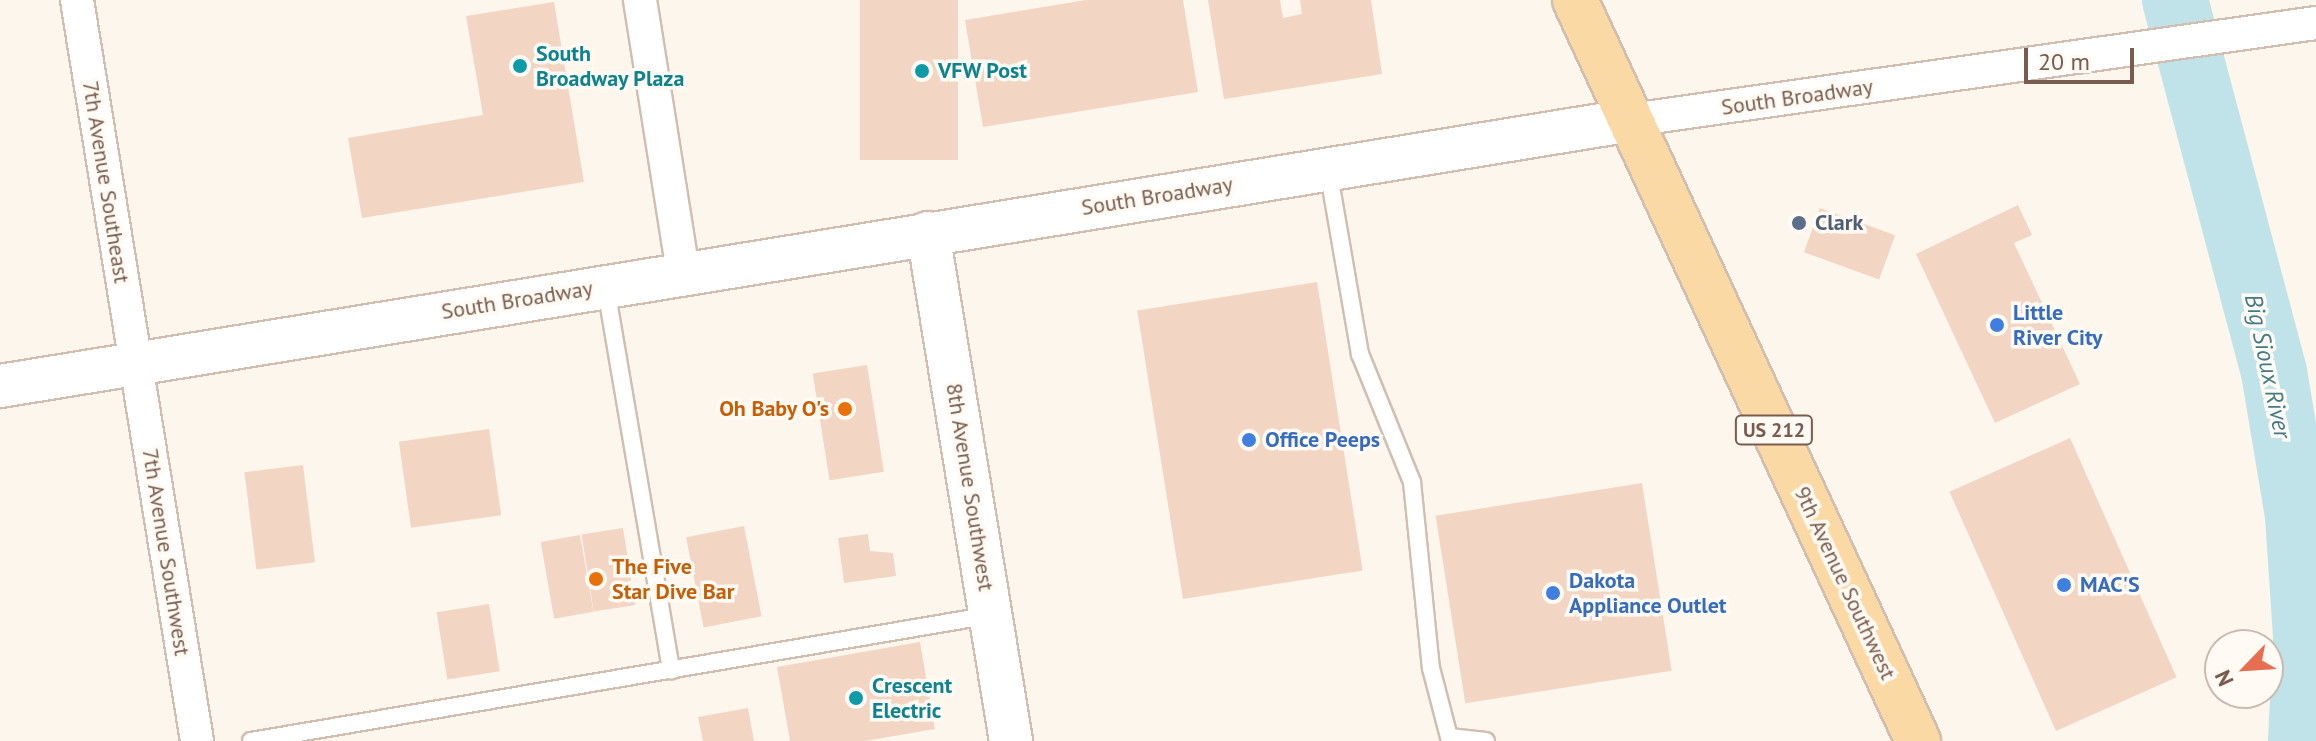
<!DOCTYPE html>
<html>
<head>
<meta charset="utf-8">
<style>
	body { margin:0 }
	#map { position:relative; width:2316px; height:741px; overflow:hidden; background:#fdf6ec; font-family:"PT Sans",sans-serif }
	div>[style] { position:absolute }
	.river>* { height:66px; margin:-33px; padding:0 33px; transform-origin:33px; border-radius:33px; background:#bfe3e8 }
	.building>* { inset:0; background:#f3d5c3; transform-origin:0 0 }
	.roads { filter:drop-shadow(2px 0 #d1beb0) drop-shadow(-2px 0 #d1beb0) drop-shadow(0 2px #d1beb0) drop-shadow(0 -2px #d1beb0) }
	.service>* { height:16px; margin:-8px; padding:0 8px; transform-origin:8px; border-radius:8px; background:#fff }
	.minor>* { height:32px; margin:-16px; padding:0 16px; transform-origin:16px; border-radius:16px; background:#fff }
	.tertiary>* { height:42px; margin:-21px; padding:0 21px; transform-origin:21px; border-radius:21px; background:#fff }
	.primary>* { height:44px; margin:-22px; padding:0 22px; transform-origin:22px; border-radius:22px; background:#fbd9a5 }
	.dots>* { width:22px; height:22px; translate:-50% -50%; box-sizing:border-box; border:4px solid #fffaf3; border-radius:50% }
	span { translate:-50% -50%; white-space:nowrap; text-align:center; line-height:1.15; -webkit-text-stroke:7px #fffaf3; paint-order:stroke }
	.shield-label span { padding:2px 6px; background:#fffaf3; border:2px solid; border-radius:6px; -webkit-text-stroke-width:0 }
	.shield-label { font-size:20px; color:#7a5c4d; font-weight:700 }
	.culture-label { font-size:22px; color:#0d838f; font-weight:700 }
	.left { translate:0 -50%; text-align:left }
	.street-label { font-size:22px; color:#7a5c4d }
	.service-label { font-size:22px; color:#4e5e75; font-weight:700 }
	.shop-label { font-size:22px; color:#366cbe; font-weight:700 }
	.food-label { font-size:22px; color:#c56008; font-weight:700 }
	.right { translate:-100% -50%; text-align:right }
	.water-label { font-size:24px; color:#437c86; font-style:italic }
	.north { position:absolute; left:2204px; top:629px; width:80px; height:80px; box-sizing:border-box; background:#fffaf3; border:2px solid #cabbb1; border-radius:50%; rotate:245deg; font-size:22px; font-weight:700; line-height:32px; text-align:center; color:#7a5c4d }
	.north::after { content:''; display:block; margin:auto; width:28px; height:36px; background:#e76f51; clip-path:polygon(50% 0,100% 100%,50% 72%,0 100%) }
	.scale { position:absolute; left:2024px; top:48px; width:110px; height:36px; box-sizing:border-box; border:4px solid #7a5c4d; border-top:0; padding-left:10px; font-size:24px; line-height:28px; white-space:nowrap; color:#7a5c4d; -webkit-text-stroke:6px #fffaf3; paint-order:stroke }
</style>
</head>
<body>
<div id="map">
	<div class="river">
		<i style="left:2175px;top:0;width:385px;rotate:75.1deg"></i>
		<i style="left:2274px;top:372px;width:146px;rotate:80.5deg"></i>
		<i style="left:2298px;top:516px;width:122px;rotate:86.2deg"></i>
		<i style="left:2306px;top:638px;width:103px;rotate:92.8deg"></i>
	</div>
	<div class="building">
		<i style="left:860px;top:0;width:98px;height:160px"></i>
		<i style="clip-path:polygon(1086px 0,1183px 0,1198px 92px,983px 127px,965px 20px)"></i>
		<i style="clip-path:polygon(1208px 0,1280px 0,1283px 18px,1302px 14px,1300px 0,1371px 0,1382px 74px,1224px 99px)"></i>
		<i style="clip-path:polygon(554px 2px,584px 182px,362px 218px,348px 138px,483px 115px,466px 16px)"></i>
		<i style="clip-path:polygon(2018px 205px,2032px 235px,2014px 243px,2080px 384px,1995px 423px,1916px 254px)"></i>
		<i style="left:1820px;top:208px;width:80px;height:47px;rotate:20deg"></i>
		<i style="left:1317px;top:282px;width:292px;height:182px;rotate:81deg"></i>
		<i style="left:867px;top:365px;width:108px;height:55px;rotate:81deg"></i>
		<i style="left:489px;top:429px;width:87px;height:91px;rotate:82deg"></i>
		<i style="left:2070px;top:438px;width:262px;height:132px;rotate:66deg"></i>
		<i style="left:303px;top:465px;width:98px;height:59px;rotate:83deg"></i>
		<i style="left:1642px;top:483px;width:190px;height:209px;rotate:81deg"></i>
		<i style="left:744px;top:526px;width:92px;height:59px;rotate:79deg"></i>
		<i style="left:623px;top:528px;width:78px;height:42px;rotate:81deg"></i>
		<i style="clip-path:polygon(868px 534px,870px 551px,893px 553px,896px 576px,844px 583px,838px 538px)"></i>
		<i style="left:580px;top:535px;width:78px;height:40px;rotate:80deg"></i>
		<i style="left:489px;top:604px;width:68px;height:53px;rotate:81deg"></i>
		<i style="clip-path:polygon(920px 642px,935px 729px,865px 741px,790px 741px,777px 667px)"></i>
		<i style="clip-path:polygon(748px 708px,754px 741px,703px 741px,698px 717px)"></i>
	</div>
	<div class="roads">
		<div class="service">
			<i style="left:1328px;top:169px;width:188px;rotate:80.2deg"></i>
			<i style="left:1360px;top:354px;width:138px;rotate:67.9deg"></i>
			<i style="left:1412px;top:482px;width:187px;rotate:84.2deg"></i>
			<i style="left:1431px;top:668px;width:71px;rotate:75.4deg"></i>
			<i style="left:1449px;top:737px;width:37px;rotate:6deg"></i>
			<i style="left:606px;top:289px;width:387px;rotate:80.3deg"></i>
			<i style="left:251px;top:741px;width:751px;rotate:-9.66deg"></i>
		</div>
		<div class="minor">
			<i style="left:77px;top:0;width:751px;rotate:80.8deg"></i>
			<i style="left:640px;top:0;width:276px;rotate:81deg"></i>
			<i style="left:1631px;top:120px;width:692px;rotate:-8.06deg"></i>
		</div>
		<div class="tertiary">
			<i style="left:928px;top:233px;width:515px;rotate:80.72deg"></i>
			<i style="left:0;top:386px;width:1653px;rotate:-9.26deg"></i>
		</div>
		<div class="primary">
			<i style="left:1575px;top:0;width:817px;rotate:65.16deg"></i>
		</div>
	</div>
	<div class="dots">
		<i style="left:520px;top:66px;background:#0f9aa8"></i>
		<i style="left:922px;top:71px;background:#0f9aa8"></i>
		<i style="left:1799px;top:223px;background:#5c6f8a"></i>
		<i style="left:1997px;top:325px;background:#3f7fe0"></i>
		<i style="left:845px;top:409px;background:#e8710a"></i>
		<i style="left:1249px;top:440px;background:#3f7fe0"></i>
		<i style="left:596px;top:579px;background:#e8710a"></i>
		<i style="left:2064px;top:585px;background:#3f7fe0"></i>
		<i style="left:1553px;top:593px;background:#3f7fe0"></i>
		<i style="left:856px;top:698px;background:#0f9aa8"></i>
	</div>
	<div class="shield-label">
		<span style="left:1774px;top:430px">US 212</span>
	</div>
	<div class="culture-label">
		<span class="left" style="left:536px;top:66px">South<br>Broadway Plaza</span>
		<span class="left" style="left:938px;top:71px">VFW Post</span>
		<span class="left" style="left:872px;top:698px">Crescent<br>Electric</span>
	</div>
	<div class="street-label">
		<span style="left:1797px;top:97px;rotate:-8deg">South Broadway</span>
		<span style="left:106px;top:182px;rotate:81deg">7th Avenue Southeast</span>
		<span style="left:1157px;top:196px;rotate:-9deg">South Broadway</span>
		<span style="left:517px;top:300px;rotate:-9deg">South Broadway</span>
		<span style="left:970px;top:487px;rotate:81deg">8th Avenue Southwest</span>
		<span style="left:166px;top:552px;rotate:81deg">7th Avenue Southwest</span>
		<span style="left:1845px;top:583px;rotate:65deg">9th Avenue Southwest</span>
	</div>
	<div class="service-label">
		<span class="left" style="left:1815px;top:223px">Clark</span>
	</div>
	<div class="shop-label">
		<span class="left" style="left:2013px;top:325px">Little<br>River City</span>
		<span class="left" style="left:1265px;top:440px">Office Peeps</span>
		<span class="left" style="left:1569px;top:593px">Dakota<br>Appliance Outlet</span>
		<span class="left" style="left:2080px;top:585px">MAC'S</span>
	</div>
	<div class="food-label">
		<span class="right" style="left:829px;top:409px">Oh Baby O's</span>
		<span class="left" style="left:612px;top:579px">The Five<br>Star Dive Bar</span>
	</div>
	<div class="water-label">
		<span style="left:2268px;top:366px;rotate:78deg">Big Sioux River</span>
	</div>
	<div class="north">N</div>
	<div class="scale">20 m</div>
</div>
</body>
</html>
